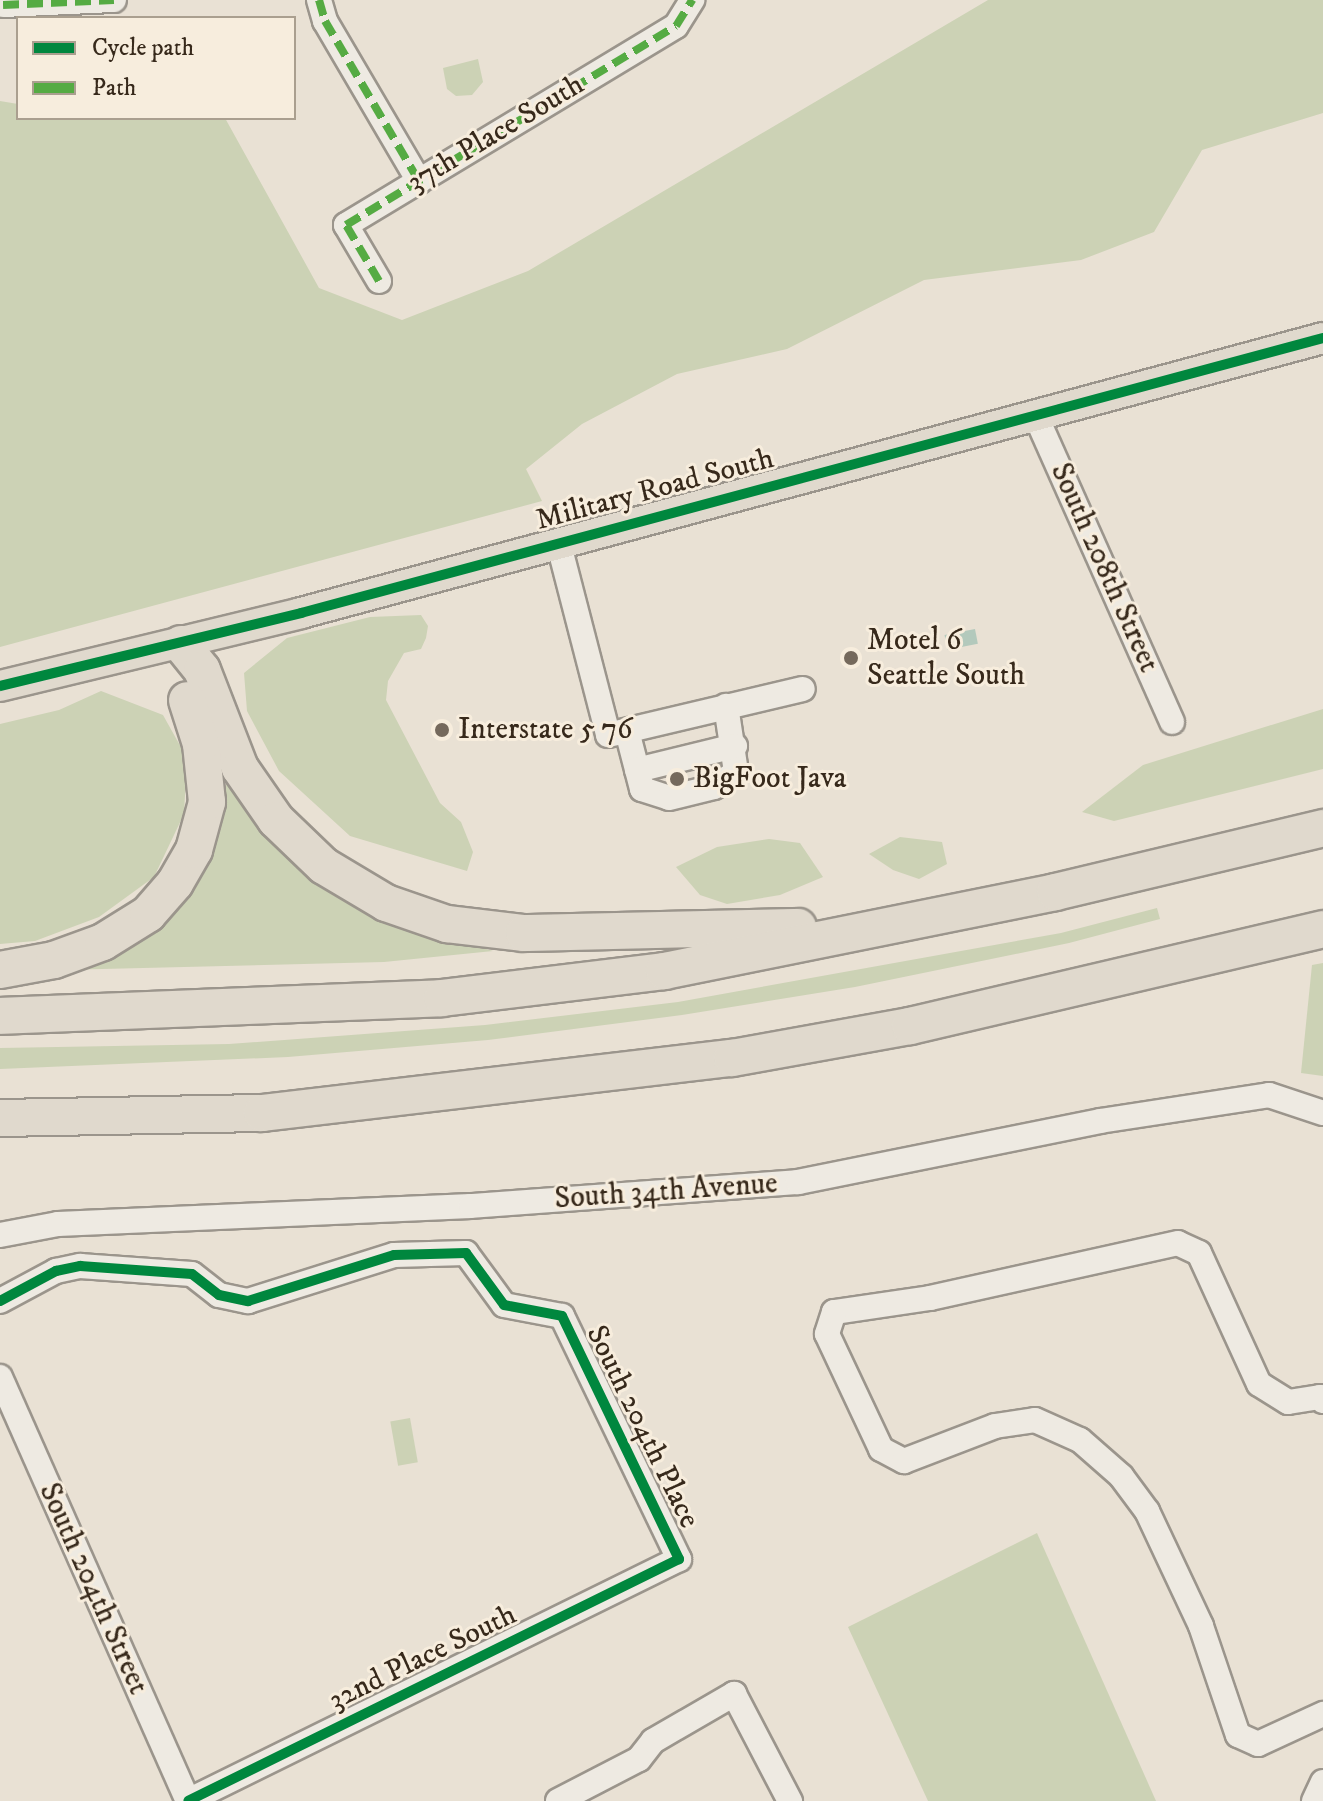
<!DOCTYPE html>
<html>
<head>
<meta charset="utf-8">
<style>
	body { margin:0 }
	#map { position:relative; width:1323px; height:1801px; overflow:hidden; background:#e9e1d4; font-family:"IM FELL DW Pica",serif }
	div>[style] { position:absolute }
	.green>* { inset:0; background:#ccd2b5; transform-origin:0 0 }
	.water>* { inset:0; background:#b3c9bc; transform-origin:0 0 }
	.roads { filter:drop-shadow(2px 0 #9b958c) drop-shadow(-2px 0 #9b958c) drop-shadow(0 2px #9b958c) drop-shadow(0 -2px #9b958c) }
	.minor>* { height:24px; margin:-12px; padding:0 12px; transform-origin:12px; border-radius:12px; background:#eeeae2 }
	.major>* { height:30px; margin:-15px; padding:0 15px; transform-origin:15px; border-radius:15px; background:#e0d9cd }
	.highway>* { height:36px; margin:-18px; padding:0 18px; transform-origin:18px; border-radius:18px; background:#e0d9cd }
	.quiet>* { height:8px; margin-top:-4px; transform-origin:0; background:repeating-linear-gradient(90deg,#55ab43 0 16px,transparent 0 24px) }
	.cycleway>* { height:10px; margin:-5px; padding:0 5px; transform-origin:5px; border-radius:5px; background:#00873e }
	.dots>* { width:22px; height:22px; translate:-50% -50%; box-sizing:border-box; border:4px solid #f7eddd; border-radius:50% }
	span { translate:-50% -50%; white-space:nowrap; text-align:center; line-height:1.15; -webkit-text-stroke:6px #f7eddd; paint-order:stroke }
	.street-label { font-size:30px; color:#37291b }
	.poi-label { font-size:30px; color:#37291b }
	.left { translate:0 -50%; text-align:left }
	.legend { position:absolute; left:16px; top:16px; width:280px; height:104px; box-sizing:border-box; background:#f7eddd; border:2px solid #aa9f8f; margin:0; padding:10px 14px; list-style:none; font-size:24px; color:#37291b }
	.legend li { display:flex; align-items:center; gap:16px; height:40px }
	.legend b { width:40px; border:2px solid #aa9f8f }
</style>
</head>
<body>
<div id="map">
	<div class="green">
		<i style="clip-path:polygon(988px 0,1323px 0,1323px 113px,1202px 150px,1154px 232px,1081px 260px,924px 280px,787px 349px,677px 374px,582px 424px,526px 469px,542px 501px,0 647px,0 101px,18px 104px,18px 118px,225px 118px,319px 288px,402px 320px,528px 271px)"></i>
		<i style="clip-path:polygon(478px 59px,483px 82px,472px 95px,456px 96px,447px 89px,443px 68px)"></i>
		<i style="clip-path:polygon(421px 615px,428px 626px,426px 638px,421px 649px,404px 653px,388px 681px,386px 700px,440px 803px,461px 822px,473px 852px,467px 871px,350px 836px,279px 771px,247px 711px,244px 673px,287px 638px,370px 617px)"></i>
		<i style="clip-path:polygon(101px 691px,163px 715px,187px 758px,184px 814px,154px 877px,99px 917px,35px 941px,0 944px,0 724px,59px 710px)"></i>
		<i style="clip-path:polygon(1323px 709px,1323px 769px,1114px 821px,1082px 812px,1143px 765px)"></i>
		<i style="clip-path:polygon(227px 762px,421px 931px,493px 951px,384px 962px,61px 970px,170px 912px,213px 854px,225px 813px)"></i>
		<i style="clip-path:polygon(900px 837px,942px 842px,947px 864px,919px 879px,893px 870px,869px 854px)"></i>
		<i style="clip-path:polygon(769px 839px,800px 843px,823px 877px,780px 895px,727px 904px,700px 895px,676px 867px,717px 847px)"></i>
		<i style="clip-path:polygon(1157px 908px,1160px 919px,1069px 943px,855px 987px,682px 1015px,488px 1040px,288px 1057px,0 1069px,0 1048px,229px 1044px,485px 1025px,678px 1002px,1061px 933px)"></i>
		<i style="clip-path:polygon(1323px 963px,1323px 1076px,1301px 1073px,1312px 965px)"></i>
		<i style="left:410px;top:1418px;width:45px;height:20px;rotate:80deg"></i>
		<i style="clip-path:polygon(1037px 1533px,1156px 1801px,928px 1801px,848px 1627px)"></i>
	</div>
	<div class="water">
		<i style="left:975px;top:629px;width:15px;height:31px;rotate:79deg"></i>
	</div>
	<div class="roads">
		<div class="minor">
			<i style="left:319px;top:0;width:22px;rotate:74deg"></i>
			<i style="left:325px;top:21px;width:186px;rotate:59.6deg"></i>
			<i style="left:3px;top:5px;width:111px;rotate:-2.6deg"></i>
			<i style="left:379px;top:281px;width:65px;rotate:-120.5deg"></i>
			<i style="left:346px;top:225px;width:385px;rotate:-31.1deg"></i>
			<i style="left:676px;top:26px;width:31px;rotate:-58deg"></i>
			<i style="left:1035px;top:414px;width:337px;rotate:66deg"></i>
			<i style="left:558px;top:541px;width:200px;rotate:75.5deg"></i>
			<i style="left:608px;top:735px;width:200px;rotate:-13.3deg"></i>
			<i style="left:627px;top:731px;width:60px;rotate:75.5deg"></i>
			<i style="left:642px;top:789px;width:28px;rotate:18deg"></i>
			<i style="left:669px;top:798px;width:46px;rotate:-13.7deg"></i>
			<i style="left:714px;top:787px;width:27px;rotate:-34deg"></i>
			<i style="left:736px;top:772px;width:67px;rotate:-98.6deg"></i>
			<i style="left:637px;top:770px;width:101px;rotate:-13.8deg"></i>
			<i style="left:0;top:1235px;width:59px;rotate:-10.7deg"></i>
			<i style="left:58px;top:1224px;width:413px;rotate:-2.5deg"></i>
			<i style="left:471px;top:1206px;width:328px;rotate:-4.2deg"></i>
			<i style="left:798px;top:1182px;width:308px;rotate:-11.4deg"></i>
			<i style="left:1100px;top:1121px;width:171px;rotate:-8.7deg"></i>
			<i style="left:1269px;top:1095px;width:57px;rotate:18.4deg"></i>
			<i style="left:0;top:1301px;width:64px;rotate:-28.2deg"></i>
			<i style="left:56px;top:1271px;width:25px;rotate:-12deg"></i>
			<i style="left:80px;top:1266px;width:112px;rotate:4.1deg"></i>
			<i style="left:192px;top:1274px;width:34px;rotate:38deg"></i>
			<i style="left:219px;top:1295px;width:30px;rotate:12deg"></i>
			<i style="left:248px;top:1301px;width:153px;rotate:-17.5deg"></i>
			<i style="left:394px;top:1255px;width:72px;rotate:-1.6deg"></i>
			<i style="left:466px;top:1253px;width:64px;rotate:53.8deg"></i>
			<i style="left:504px;top:1305px;width:59px;rotate:10.7deg"></i>
			<i style="left:562px;top:1316px;width:270px;rotate:64.3deg"></i>
			<i style="left:679px;top:1559px;width:547px;rotate:153.76deg"></i>
			<i style="left:0;top:1377px;width:464px;rotate:66.1deg"></i>
			<i style="left:1323px;top:1401px;width:5px;rotate:-127deg"></i>
			<i style="left:1320px;top:1397px;width:32px;rotate:171deg"></i>
			<i style="left:1288px;top:1402px;width:34px;rotate:-148deg"></i>
			<i style="left:1259px;top:1384px;width:144px;rotate:-114.6deg"></i>
			<i style="left:1199px;top:1253px;width:23px;rotate:-155deg"></i>
			<i style="left:1178px;top:1243px;width:254px;rotate:167.5deg"></i>
			<i style="left:930px;top:1298px;width:97px;rotate:171.7deg"></i>
			<i style="left:834px;top:1312px;width:23px;rotate:108deg"></i>
			<i style="left:827px;top:1334px;width:127px;rotate:64.8deg"></i>
			<i style="left:881px;top:1449px;width:26px;rotate:28deg"></i>
			<i style="left:904px;top:1461px;width:97px;rotate:-21deg"></i>
			<i style="left:995px;top:1426px;width:40px;rotate:-8.5deg"></i>
			<i style="left:1035px;top:1420px;width:49px;rotate:24deg"></i>
			<i style="left:1080px;top:1440px;width:55px;rotate:41.3deg"></i>
			<i style="left:1121px;top:1476px;width:44px;rotate:53.4deg"></i>
			<i style="left:1147px;top:1511px;width:127px;rotate:64.8deg"></i>
			<i style="left:1201px;top:1626px;width:115px;rotate:71.3deg"></i>
			<i style="left:1238px;top:1735px;width:22px;rotate:24deg"></i>
			<i style="left:1258px;top:1744px;width:72px;rotate:-24.8deg"></i>
			<i style="left:558px;top:1801px;width:91px;rotate:-27.4deg"></i>
			<i style="left:639px;top:1759px;width:23px;rotate:-52deg"></i>
			<i style="left:653px;top:1741px;width:94px;rotate:-30.1deg"></i>
			<i style="left:734px;top:1694px;width:121px;rotate:62.4deg"></i>
			<i style="left:1314px;top:1801px;width:21px;rotate:-65deg"></i>
		</div>
		<div class="major">
			<i style="left:0;top:686px;width:310px;rotate:-13.6deg"></i>
			<i style="left:301px;top:613px;width:1058px;rotate:-15.06deg"></i>
		</div>
		<div class="highway">
			<i style="left:181px;top:644px;width:33px;rotate:51deg"></i>
			<i style="left:202px;top:670px;width:105px;rotate:68.8deg"></i>
			<i style="left:240px;top:768px;width:63px;rotate:55.3deg"></i>
			<i style="left:276px;top:820px;width:66px;rotate:43.8deg"></i>
			<i style="left:324px;top:866px;width:72px;rotate:30.8deg"></i>
			<i style="left:386px;top:903px;width:65px;rotate:19deg"></i>
			<i style="left:447px;top:924px;width:78px;rotate:6.7deg"></i>
			<i style="left:524px;top:933px;width:274px;rotate:-1.3deg"></i>
			<i style="left:0;top:970px;width:55px;rotate:-10.5deg"></i>
			<i style="left:54px;top:960px;width:52px;rotate:-20.2deg"></i>
			<i style="left:103px;top:942px;width:53px;rotate:-31.9deg"></i>
			<i style="left:148px;top:914px;width:41px;rotate:-48.9deg"></i>
			<i style="left:175px;top:883px;width:38px;rotate:-60deg"></i>
			<i style="left:194px;top:850px;width:50px;rotate:-74.8deg"></i>
			<i style="left:207px;top:802px;width:58px;rotate:-95.9deg"></i>
			<i style="left:201px;top:744px;width:46px;rotate:-107.7deg"></i>
			<i style="left:0;top:1016px;width:442px;rotate:-2.3deg"></i>
			<i style="left:442px;top:998px;width:224px;rotate:-6.9deg"></i>
			<i style="left:664px;top:971px;width:399px;rotate:-11.4deg"></i>
			<i style="left:1055px;top:892px;width:276px;rotate:-13.4deg"></i>
			<i style="left:0;top:1118px;width:262px;rotate:-1.1deg"></i>
			<i style="left:262px;top:1113px;width:473px;rotate:-6.7deg"></i>
			<i style="left:732px;top:1058px;width:181px;rotate:-10.2deg"></i>
			<i style="left:910px;top:1026px;width:424px;rotate:-13.2deg"></i>
		</div>
	</div>
	<div class="quiet">
		<i style="left:319px;top:0;width:22px;rotate:74deg"></i>
		<i style="left:325px;top:21px;width:186px;rotate:59.6deg"></i>
		<i style="left:3px;top:5px;width:111px;rotate:-2.6deg"></i>
		<i style="left:379px;top:281px;width:65px;rotate:-120.5deg"></i>
		<i style="left:346px;top:225px;width:385px;rotate:-31.1deg"></i>
		<i style="left:676px;top:26px;width:31px;rotate:-58deg"></i>
	</div>
	<div class="cycleway">
		<i style="left:0;top:686px;width:310px;rotate:-13.6deg"></i>
		<i style="left:301px;top:613px;width:1058px;rotate:-15.06deg"></i>
		<i style="left:0;top:1301px;width:64px;rotate:-28.2deg"></i>
		<i style="left:56px;top:1271px;width:25px;rotate:-12deg"></i>
		<i style="left:80px;top:1266px;width:112px;rotate:4.1deg"></i>
		<i style="left:192px;top:1274px;width:34px;rotate:38deg"></i>
		<i style="left:219px;top:1295px;width:30px;rotate:12deg"></i>
		<i style="left:248px;top:1301px;width:153px;rotate:-17.5deg"></i>
		<i style="left:394px;top:1255px;width:72px;rotate:-1.6deg"></i>
		<i style="left:466px;top:1253px;width:64px;rotate:53.8deg"></i>
		<i style="left:504px;top:1305px;width:59px;rotate:10.7deg"></i>
		<i style="left:562px;top:1316px;width:270px;rotate:64.3deg"></i>
		<i style="left:679px;top:1559px;width:547px;rotate:153.76deg"></i>
	</div>
	<div class="dots">
		<i style="left:851px;top:658px;background:#75695c"></i>
		<i style="left:442px;top:730px;background:#75695c"></i>
		<i style="left:677px;top:779px;background:#75695c"></i>
	</div>
	<div class="street-label">
		<span style="left:496px;top:134px;rotate:-31deg">37th Place South</span>
		<span style="left:655px;top:490px;rotate:-15deg">Military Road South</span>
		<span style="left:1104px;top:568px;rotate:66deg">South 208th Street</span>
		<span style="left:666px;top:1192px;rotate:-4deg">South 34th Avenue</span>
		<span style="left:642px;top:1427px;rotate:64deg">South 204th Place</span>
		<span style="left:93px;top:1589px;rotate:66deg">South 204th Street</span>
		<span style="left:423px;top:1658px;rotate:-26deg">32nd Place South</span>
	</div>
	<div class="poi-label">
		<span class="left" style="left:867px;top:658px">Motel 6<br>Seattle South</span>
		<span class="left" style="left:458px;top:730px">Interstate 5 76</span>
		<span class="left" style="left:693px;top:779px">BigFoot Java</span>
	</div>
	<ul class="legend">
	<li><b style="height:10px;background:#00873e"></b>Cycle path</li>
	<li><b style="height:10px;background:#55ab43"></b>Path</li>
	</ul>
</div>
</body>
</html>
